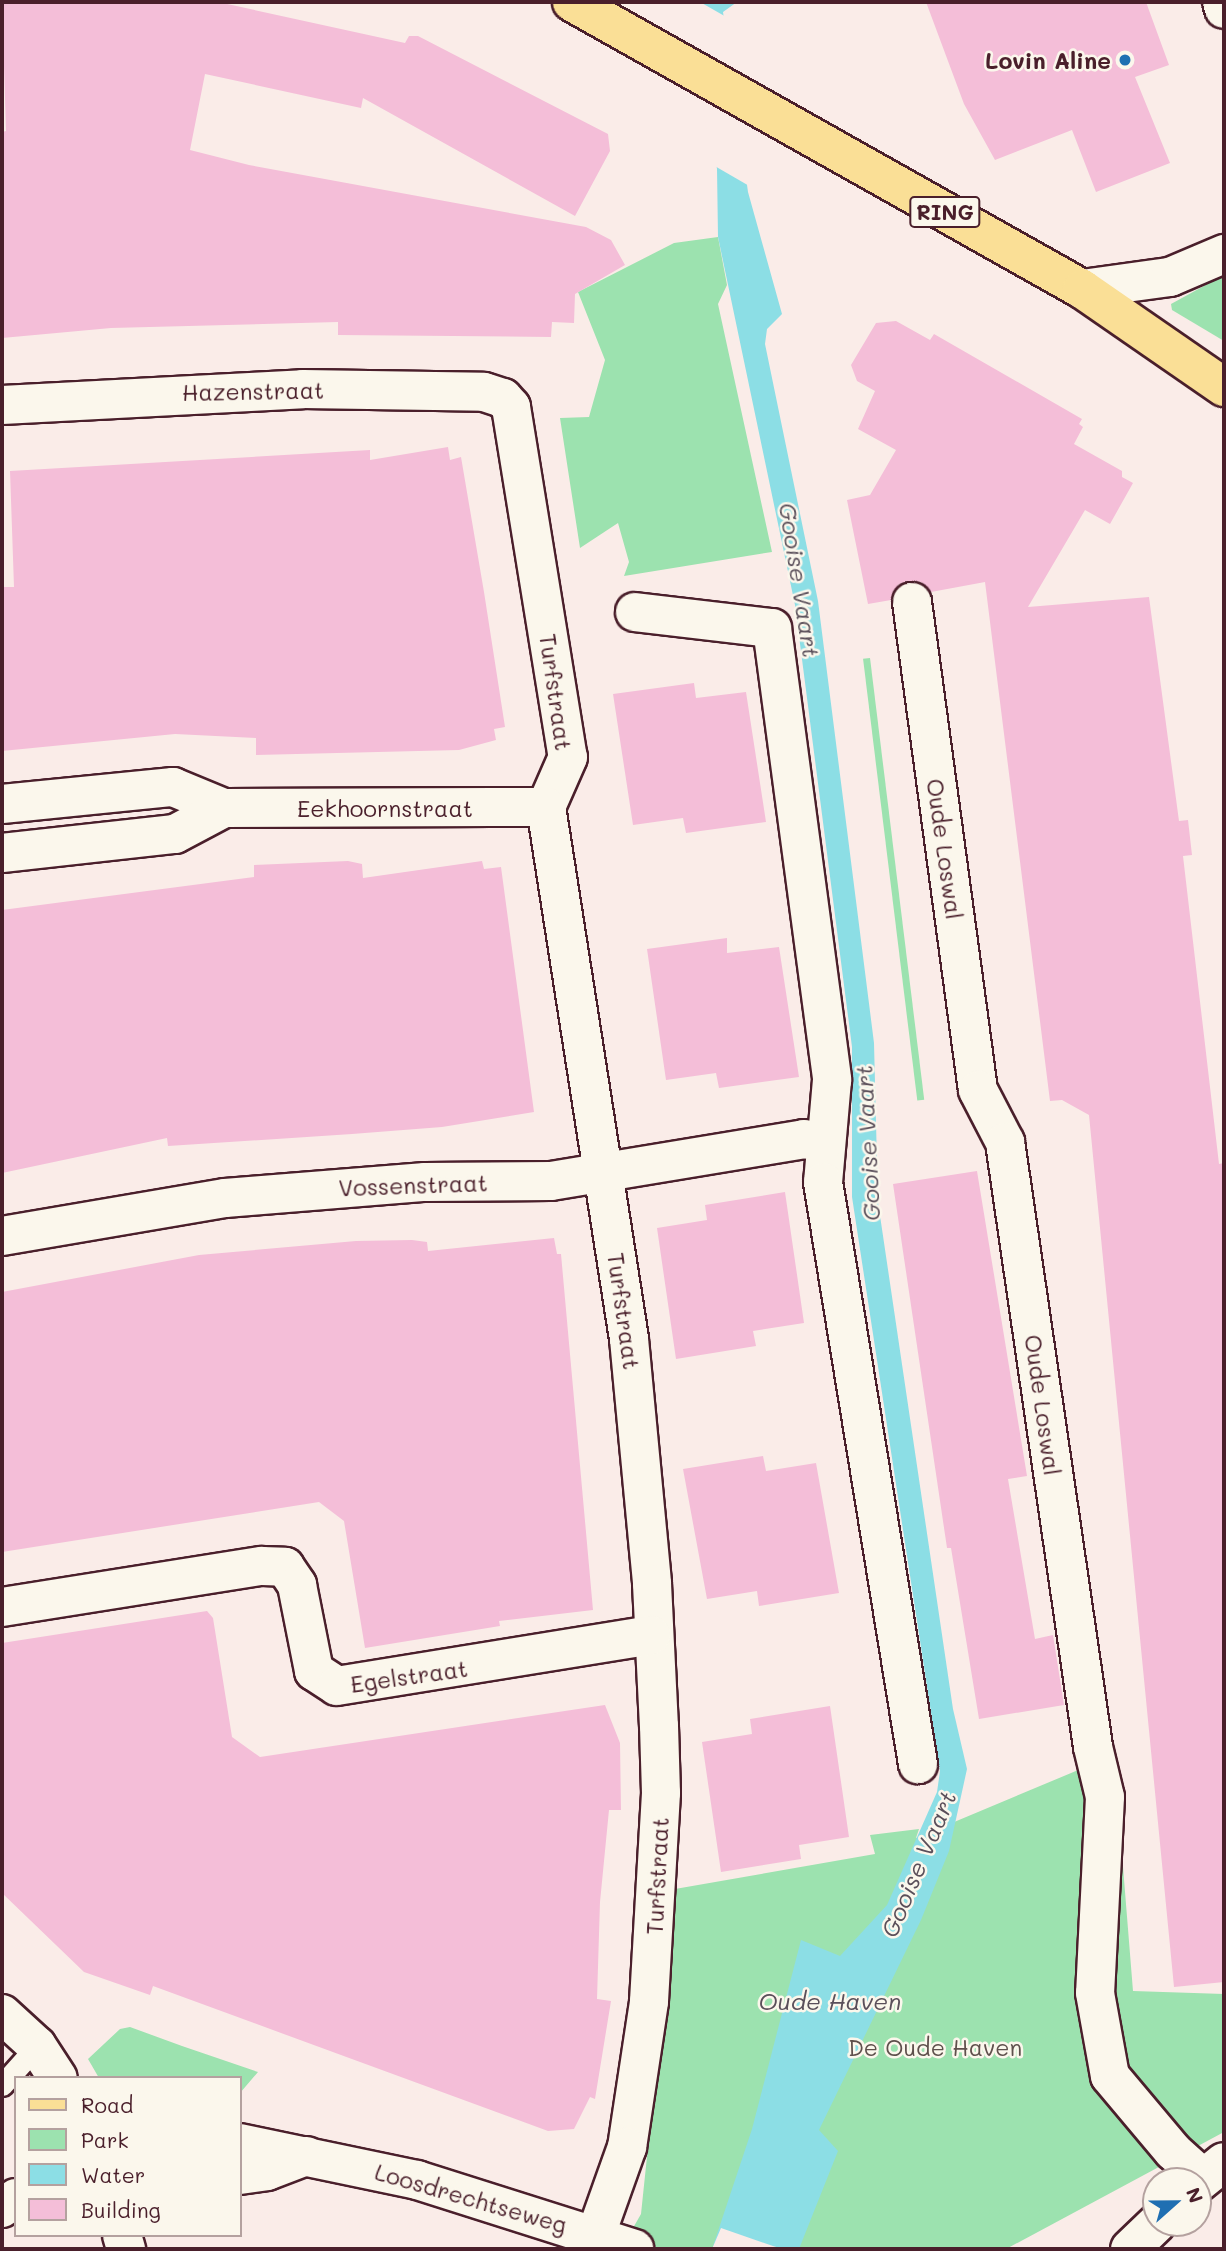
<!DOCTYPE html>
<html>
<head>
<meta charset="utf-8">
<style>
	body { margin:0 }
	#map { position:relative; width:1226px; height:2251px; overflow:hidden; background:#faece8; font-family:Mali,sans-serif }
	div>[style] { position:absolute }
	.green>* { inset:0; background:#9ce2af; transform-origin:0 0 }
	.water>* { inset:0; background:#8cdee5 }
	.pier>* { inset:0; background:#faece8 }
	.building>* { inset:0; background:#f4bed8 }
	.roads { filter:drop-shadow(2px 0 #4a1f2b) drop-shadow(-2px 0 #4a1f2b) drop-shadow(0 2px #4a1f2b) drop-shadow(0 -2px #4a1f2b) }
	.lane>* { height:21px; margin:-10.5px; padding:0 10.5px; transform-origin:10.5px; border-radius:10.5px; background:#fbf7ec }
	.street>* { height:38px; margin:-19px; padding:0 19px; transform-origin:19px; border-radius:19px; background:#fbf7ec }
	.secondary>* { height:38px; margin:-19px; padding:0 19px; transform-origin:19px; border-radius:19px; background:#fbf7ec }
	.primary>* { height:38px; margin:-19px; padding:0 19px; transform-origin:19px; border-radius:19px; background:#fadf96 }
	.dots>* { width:19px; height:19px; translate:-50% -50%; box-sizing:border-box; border:4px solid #fbf7ec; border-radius:50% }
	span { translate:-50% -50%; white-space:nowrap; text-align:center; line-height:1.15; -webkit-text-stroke:5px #fbf7ec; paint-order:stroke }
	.shield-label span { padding:2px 5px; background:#fbf7ec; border:2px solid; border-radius:5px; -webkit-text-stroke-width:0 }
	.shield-label { font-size:21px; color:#4a1f2b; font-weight:700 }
	.poi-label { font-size:23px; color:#4a1f2b; font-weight:700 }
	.right { translate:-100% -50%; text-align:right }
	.street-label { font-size:23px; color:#4a1f2b }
	.park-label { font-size:23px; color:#5e504c }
	.water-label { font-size:24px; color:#5a4f5a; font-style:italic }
	.frame { position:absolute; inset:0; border:4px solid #4a1f2b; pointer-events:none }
	.legend { position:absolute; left:14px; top:2076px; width:228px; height:161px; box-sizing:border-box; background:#fbf7ec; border:2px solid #b4a19f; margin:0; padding:9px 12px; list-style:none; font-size:21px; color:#4a1f2b }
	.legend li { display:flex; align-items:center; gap:14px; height:35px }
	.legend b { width:35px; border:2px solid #b4a19f }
	.north { position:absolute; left:1142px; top:2167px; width:70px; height:70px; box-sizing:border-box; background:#fbf7ec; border:2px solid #b4a19f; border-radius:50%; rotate:69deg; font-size:19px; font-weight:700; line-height:28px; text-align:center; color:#4a1f2b }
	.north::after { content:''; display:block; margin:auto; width:24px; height:32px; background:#1f6fb2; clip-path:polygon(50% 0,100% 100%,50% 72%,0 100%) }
</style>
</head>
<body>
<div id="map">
	<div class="green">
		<i style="clip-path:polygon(718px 237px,727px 285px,718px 304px,772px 552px,624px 576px,629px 562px,618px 523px,580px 548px,560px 418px,589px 417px,605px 360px,578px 292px,674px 243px)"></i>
		<i style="clip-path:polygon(1224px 275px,1224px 341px,1172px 310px,1171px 304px)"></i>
		<i style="left:870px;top:658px;width:445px;height:7px;rotate:83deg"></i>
		<i style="clip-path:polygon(1114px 1755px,1133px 1991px,1224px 1994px,1224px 2132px,1006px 2249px,621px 2249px,641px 2214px,675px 1889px,875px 1854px,870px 1835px,919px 1829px,916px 1838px)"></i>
		<i style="clip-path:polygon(130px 2027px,182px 2046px,258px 2072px,240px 2093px,240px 2078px,99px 2078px,88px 2059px,120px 2029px)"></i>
	</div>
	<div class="water">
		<i style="clip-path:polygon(689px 2px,737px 2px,723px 12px,748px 192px,782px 314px,767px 329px,765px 344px,818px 601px,874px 1043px,878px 1202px,953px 1709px,967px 1769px,949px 1851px,921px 1920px,819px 2130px,838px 2151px,799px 2249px,712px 2249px,752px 2129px,801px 1940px,840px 1956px,887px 1905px,937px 1792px,940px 1771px,852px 1197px,852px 1047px,795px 605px,718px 237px,717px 169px)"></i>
	</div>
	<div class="pier">
		<i style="clip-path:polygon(686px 2px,700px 2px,728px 18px,751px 187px,713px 165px)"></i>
		<i style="clip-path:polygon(721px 2228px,773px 2246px,783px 2249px,712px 2249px)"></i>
	</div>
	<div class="building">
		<i style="clip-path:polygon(2px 2px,218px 2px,405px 43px,409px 36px,418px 36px,608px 134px,610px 151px,575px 216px,363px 98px,361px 108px,205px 74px,190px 150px,249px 165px,586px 227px,611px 240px,625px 265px,575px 294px,574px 323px,552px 322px,551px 337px,338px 335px,338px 322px,111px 328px,2px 338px,2px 132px,6px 131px)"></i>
		<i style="clip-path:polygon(926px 2px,1146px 2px,1169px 65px,1135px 77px,1170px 163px,1096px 192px,1072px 130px,995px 160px,964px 104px)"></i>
		<i style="clip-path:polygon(896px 321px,930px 340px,934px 334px,1082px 419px,1079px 424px,1083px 427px,1074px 444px,1122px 471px,1122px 477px,1133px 483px,1110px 524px,1085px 510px,1028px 607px,1149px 597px,1179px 821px,1188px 820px,1192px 855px,1183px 856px,1219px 1164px,1224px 1163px,1224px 1982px,1174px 1987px,1089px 1115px,1062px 1100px,1050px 1101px,985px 582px,931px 592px,921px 582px,908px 581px,898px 585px,891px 600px,868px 604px,847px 500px,870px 495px,896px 450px,858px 429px,875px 391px,857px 381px,851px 365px,876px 323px)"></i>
		<i style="clip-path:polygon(448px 447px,450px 460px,461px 457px,484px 592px,505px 727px,494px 729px,496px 740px,459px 750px,256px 755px,256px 738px,175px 734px,2px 751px,2px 587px,14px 587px,10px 471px,370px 450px,370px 460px)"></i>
		<i style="clip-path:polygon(694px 683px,696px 698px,746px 692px,766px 822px,686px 833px,683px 818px,633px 825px,613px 694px)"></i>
		<i style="clip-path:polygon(348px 861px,362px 864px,363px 878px,482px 861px,484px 869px,501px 867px,534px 1112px,442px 1127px,352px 1134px,168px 1146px,167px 1138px,2px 1173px,2px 910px,254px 877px,254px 865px)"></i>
		<i style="clip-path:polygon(727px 938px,727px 953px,779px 947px,799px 1077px,719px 1088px,716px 1073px,666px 1080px,647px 949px)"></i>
		<i style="clip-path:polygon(977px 1171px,1027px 1476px,1008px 1479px,1035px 1639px,1053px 1635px,1064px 1705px,979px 1719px,951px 1548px,947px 1548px,893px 1184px)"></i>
		<i style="clip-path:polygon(785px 1192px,804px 1323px,753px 1331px,756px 1346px,676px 1359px,657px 1228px,707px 1220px,705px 1205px)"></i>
		<i style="clip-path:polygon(554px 1238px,557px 1254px,561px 1254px,593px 1610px,499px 1621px,500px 1626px,365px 1648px,344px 1521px,319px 1502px,2px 1552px,2px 1292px,199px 1255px,356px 1241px,412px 1240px,427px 1242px,428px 1251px)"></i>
		<i style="clip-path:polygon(763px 1456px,766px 1471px,816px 1463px,839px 1593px,759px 1606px,757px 1591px,707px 1599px,683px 1469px)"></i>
		<i style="clip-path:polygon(207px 1611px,213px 1618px,232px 1737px,260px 1757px,605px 1705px,620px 1743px,621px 1810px,609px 1810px,600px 1902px,597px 1999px,611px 2001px,595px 2099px,590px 2097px,574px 2129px,548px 2131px,153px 1986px,150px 1995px,84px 1972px,2px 1893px,2px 1643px)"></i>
		<i style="clip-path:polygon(830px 1706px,849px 1837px,799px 1845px,801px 1859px,721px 1872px,702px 1742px,752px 1734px,750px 1719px)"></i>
	</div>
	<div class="roads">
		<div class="lane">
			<i style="left:2px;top:2085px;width:52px;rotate:-48.1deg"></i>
		</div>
		<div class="street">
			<i style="left:1222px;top:2px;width:7px;rotate:74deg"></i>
			<i style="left:1082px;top:289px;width:89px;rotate:-7.8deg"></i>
			<i style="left:1170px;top:277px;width:59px;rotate:-23.1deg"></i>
			<i style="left:2px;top:405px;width:301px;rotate:-3deg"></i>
			<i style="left:303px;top:389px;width:181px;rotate:0.9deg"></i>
			<i style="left:484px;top:392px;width:20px;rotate:18deg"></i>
			<i style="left:503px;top:398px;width:12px;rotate:48deg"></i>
			<i style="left:511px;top:407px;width:355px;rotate:80.8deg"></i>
			<i style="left:568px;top:757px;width:55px;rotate:113.7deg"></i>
			<i style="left:546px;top:807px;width:538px;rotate:81.13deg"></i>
			<i style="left:629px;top:1339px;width:246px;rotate:84.6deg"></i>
			<i style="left:652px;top:1584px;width:142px;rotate:87.2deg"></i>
			<i style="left:659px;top:1726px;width:67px;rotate:88.3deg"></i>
			<i style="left:661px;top:1793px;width:209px;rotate:93.3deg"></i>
			<i style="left:649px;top:2002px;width:147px;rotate:98.6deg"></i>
			<i style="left:627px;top:2147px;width:92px;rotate:109.6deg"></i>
			<i style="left:912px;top:602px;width:492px;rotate:82.3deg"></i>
			<i style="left:978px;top:1090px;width:59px;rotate:62.6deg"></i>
			<i style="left:1005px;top:1142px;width:611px;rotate:81.72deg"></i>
			<i style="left:1093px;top:1747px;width:51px;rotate:76.5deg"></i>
			<i style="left:1105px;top:1797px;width:196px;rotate:92.9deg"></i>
			<i style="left:1095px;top:1993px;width:84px;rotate:79.8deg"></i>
			<i style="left:1110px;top:2076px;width:98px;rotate:50deg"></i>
			<i style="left:1173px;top:2151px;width:40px;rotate:42deg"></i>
			<i style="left:635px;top:612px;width:138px;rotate:6.7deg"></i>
			<i style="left:772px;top:628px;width:456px;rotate:82.4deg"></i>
			<i style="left:832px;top:1080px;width:102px;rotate:95deg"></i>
			<i style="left:823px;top:1182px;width:590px;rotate:80.73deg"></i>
			<i style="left:2px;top:804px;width:172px;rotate:-5.7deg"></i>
			<i style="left:173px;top:787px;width:55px;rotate:22.4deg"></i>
			<i style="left:224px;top:808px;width:322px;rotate:-0.2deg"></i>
			<i style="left:2px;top:853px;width:174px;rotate:-6.3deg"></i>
			<i style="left:175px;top:834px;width:55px;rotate:-28deg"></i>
			<i style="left:2px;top:1236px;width:226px;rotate:-9.7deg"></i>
			<i style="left:225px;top:1198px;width:201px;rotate:-4.6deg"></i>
			<i style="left:425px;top:1182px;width:126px;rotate:-0.5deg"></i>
			<i style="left:551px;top:1181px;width:256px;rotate:-9.4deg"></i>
			<i style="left:804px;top:1139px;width:20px;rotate:9deg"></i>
			<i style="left:2px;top:1607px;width:263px;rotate:-9deg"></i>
			<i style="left:262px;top:1566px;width:23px;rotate:2deg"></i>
			<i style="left:285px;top:1567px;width:22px;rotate:56deg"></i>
			<i style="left:297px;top:1585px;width:88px;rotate:78.8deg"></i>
			<i style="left:314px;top:1671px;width:27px;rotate:33deg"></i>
			<i style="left:337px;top:1686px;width:318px;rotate:-9.2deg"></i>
			<i style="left:2px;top:2014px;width:47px;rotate:42.4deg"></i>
			<i style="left:37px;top:2046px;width:38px;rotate:57deg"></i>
			<i style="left:122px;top:2235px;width:15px;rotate:74deg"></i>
		</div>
		<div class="secondary">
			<i style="left:240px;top:2143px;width:181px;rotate:11.8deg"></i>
			<i style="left:417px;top:2180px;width:228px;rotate:17.6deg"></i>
			<i style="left:240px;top:2175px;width:27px;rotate:-8deg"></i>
			<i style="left:267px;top:2171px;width:42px;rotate:-21deg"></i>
			<i style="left:1198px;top:2183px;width:33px;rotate:-39deg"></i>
			<i style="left:2px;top:2208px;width:17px;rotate:-36deg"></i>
			<i style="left:1130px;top:2249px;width:37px;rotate:-44deg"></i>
		</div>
		<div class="primary">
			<i style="left:572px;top:2px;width:585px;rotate:29.37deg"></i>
			<i style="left:1082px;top:289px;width:173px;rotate:34.6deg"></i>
		</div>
	</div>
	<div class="dots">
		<i style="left:1125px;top:60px;background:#1f6fb2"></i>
	</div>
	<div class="shield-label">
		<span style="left:945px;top:212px">RING</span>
	</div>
	<div class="poi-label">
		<span class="right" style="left:1111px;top:60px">Lovin Aline</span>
	</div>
	<div class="street-label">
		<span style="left:253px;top:391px;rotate:-1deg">Hazenstraat</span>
		<span style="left:556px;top:692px;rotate:82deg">Turfstraat</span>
		<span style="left:385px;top:808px">Eekhoornstraat</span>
		<span style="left:945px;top:849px;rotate:82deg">Oude Loswal</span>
		<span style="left:413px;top:1185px;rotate:-2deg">Vossenstraat</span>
		<span style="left:624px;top:1311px;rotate:82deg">Turfstraat</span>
		<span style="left:1043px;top:1405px;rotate:82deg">Oude Loswal</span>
		<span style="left:409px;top:1676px;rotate:-8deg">Egelstraat</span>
		<span style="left:657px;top:1876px;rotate:-87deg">Turfstraat</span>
		<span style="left:471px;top:2198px;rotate:16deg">Loosdrechtseweg</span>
	</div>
	<div class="park-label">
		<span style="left:935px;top:2047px">De Oude Haven</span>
	</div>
	<div class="water-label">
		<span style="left:800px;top:580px;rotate:81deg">Gooise Vaart</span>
		<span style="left:867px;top:1143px;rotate:-93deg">Gooise Vaart</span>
		<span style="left:918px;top:1864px;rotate:-67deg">Gooise Vaart</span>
		<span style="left:830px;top:2001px">Oude Haven</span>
	</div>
	<div class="frame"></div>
	<ul class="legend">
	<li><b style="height:9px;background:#fadf96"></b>Road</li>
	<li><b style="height:19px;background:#9ce2af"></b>Park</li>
	<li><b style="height:19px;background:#8cdee5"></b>Water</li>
	<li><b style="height:19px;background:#f4bed8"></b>Building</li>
	</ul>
	<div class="north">N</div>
</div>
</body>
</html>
